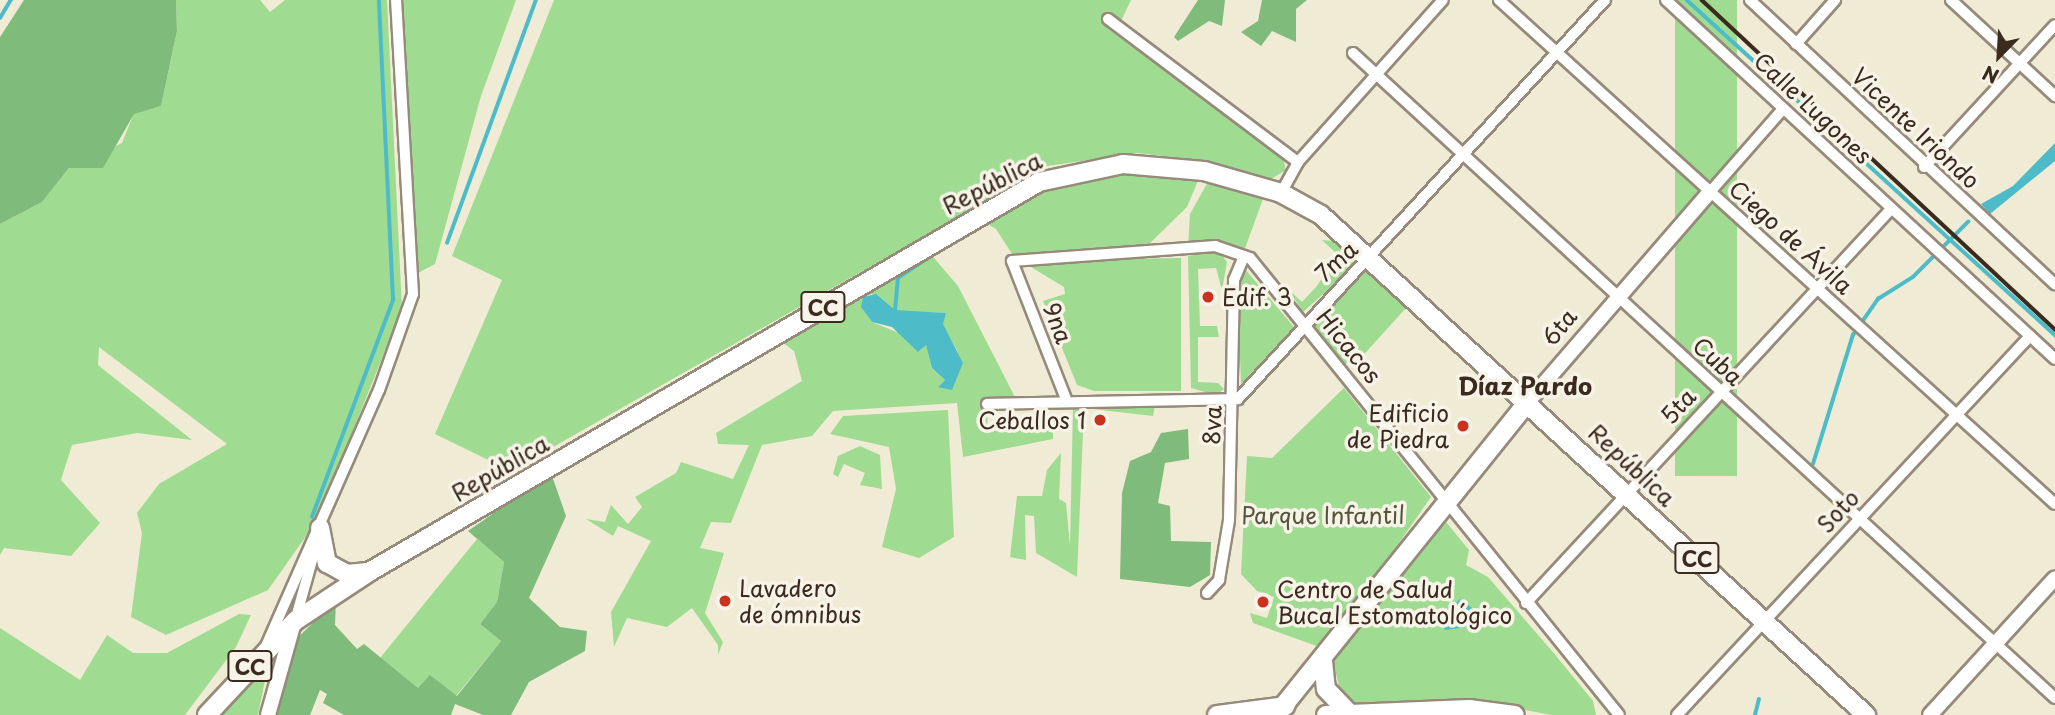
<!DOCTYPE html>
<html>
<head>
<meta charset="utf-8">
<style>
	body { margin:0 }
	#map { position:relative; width:2055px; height:715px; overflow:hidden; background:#f0ebd5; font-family:"Playpen Sans",sans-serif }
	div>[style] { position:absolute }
	.green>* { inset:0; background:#9fdc91; transform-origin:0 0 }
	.forest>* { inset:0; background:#7fbc7b }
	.water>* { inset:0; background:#4ebcc8 }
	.stream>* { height:3.5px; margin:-1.75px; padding:0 1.75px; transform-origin:1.75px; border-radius:1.75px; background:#4ebcc8 }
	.roads { filter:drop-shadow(2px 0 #968a7a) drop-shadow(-2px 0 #968a7a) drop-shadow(0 2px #968a7a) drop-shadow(0 -2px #968a7a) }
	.minor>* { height:10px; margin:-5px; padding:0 5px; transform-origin:5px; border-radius:5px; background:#fff }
	.tertiary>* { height:14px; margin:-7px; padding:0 7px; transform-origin:7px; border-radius:7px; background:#fff }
	.primary>* { height:18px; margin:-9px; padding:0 9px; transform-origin:9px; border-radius:9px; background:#fff }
	.rail>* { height:3.5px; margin:-1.75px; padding:0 1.75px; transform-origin:1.75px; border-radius:1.75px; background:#3b2a1e }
	.dots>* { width:19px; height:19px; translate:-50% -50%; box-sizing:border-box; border:4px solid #f7f3e8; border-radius:50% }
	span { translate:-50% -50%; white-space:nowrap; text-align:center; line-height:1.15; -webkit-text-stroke:7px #f7f3e8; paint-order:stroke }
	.shield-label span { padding:2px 5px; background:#f7f3e8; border:2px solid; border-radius:5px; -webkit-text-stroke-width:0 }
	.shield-label { font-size:21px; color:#3b2a1e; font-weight:700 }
	.street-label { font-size:23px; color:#3b2a1e }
	.poi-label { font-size:23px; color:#3b2a1e }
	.left { translate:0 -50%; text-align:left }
	.right { translate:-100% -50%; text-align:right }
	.park-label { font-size:23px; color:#54563b }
	.neighbourhood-label { font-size:24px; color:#3b2a1e; font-weight:700 }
	.north { position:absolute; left:1964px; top:21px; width:70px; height:70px; -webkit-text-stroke:5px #f7f3e8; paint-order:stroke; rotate:204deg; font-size:19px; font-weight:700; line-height:28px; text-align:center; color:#3b2a1e }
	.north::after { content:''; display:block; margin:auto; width:24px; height:32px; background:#3b2a1e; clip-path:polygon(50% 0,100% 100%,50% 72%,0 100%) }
</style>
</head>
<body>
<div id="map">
	<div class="green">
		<i style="clip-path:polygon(176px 0,260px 0,270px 12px,285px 0,387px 0,402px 309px,316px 522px,268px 590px,166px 635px,131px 617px,142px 533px,137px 513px,159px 484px,227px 444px,99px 347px,98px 365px,192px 440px,137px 433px,72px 445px,61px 480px,100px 523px,71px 556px,4px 548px,0 555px,0 224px,42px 202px,69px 168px,122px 143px,134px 113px,161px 106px,177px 31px)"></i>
		<i style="clip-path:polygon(395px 0,516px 0,481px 96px,435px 264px,418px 273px)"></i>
		<i style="clip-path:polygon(554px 0,1131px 0,1119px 25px,1104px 17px,1107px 28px,1283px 158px,1286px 170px,1268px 181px,1187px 159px,1137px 153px,1047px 166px,511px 471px,435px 434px,502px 280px,452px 256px)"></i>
		<i style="left:1675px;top:0;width:62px;height:476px"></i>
		<i style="clip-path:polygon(1147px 173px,1200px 176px,1187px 207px,1145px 248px,1014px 257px,996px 229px,982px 221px,1044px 190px,1089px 177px)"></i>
		<i style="clip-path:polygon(1209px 180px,1263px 199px,1244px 251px,1188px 247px,1190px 214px)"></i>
		<i style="clip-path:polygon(1322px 240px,1334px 241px,1357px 264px,1303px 312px,1288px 289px,1302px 302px,1316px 287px,1338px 255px)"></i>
		<i style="clip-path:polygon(1218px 250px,1227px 262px,1222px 290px,1216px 268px,1198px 269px,1200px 326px,1217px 326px,1219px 337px,1198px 337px,1198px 382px,1218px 383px,1224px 389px,1216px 395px,1191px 388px,1188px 256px)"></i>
		<i style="clip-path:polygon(evenodd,928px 251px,958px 286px,1016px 399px,988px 408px,987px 431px,1053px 429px,1053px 439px,963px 457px,957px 403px,833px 411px,812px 436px,762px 445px,731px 523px,711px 522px,700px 548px,724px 553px,705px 613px,723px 642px,718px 655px,718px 645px,692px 608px,667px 627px,627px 618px,614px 647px,611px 612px,651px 541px,618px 526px,613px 536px,586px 519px,605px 522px,611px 505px,628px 524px,642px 507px,635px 497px,676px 473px,681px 462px,733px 479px,749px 445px,718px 444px,716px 433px,802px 381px,794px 351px,778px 339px,928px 251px,872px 294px,895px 311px,945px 313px,942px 324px,958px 352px,952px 387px,938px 387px,945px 380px,932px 368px,926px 344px,872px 322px,862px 308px,864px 297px,872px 294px)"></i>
		<i style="clip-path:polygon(1181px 258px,1181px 391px,1094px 391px,1077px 385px,1043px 301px,1065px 294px,1064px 287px,1031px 267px,1052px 260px)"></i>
		<i style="clip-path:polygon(1244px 268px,1294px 327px,1241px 384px,1237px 277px)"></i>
		<i style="clip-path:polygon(1365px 271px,1406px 308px,1358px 361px,1344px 364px,1314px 326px,1315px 318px)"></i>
		<i style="clip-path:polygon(1344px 388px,1431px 497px,1325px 649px,1253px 623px,1250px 613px,1267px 618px,1274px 597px,1257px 591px,1241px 574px,1247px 456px,1272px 458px)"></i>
		<i style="clip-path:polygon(1155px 406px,1153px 416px,1084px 408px,1077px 577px,1036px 553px,1034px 516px,1025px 515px,1026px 560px,1010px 557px,1017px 496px,1042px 496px,1047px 470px,1061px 453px,1059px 499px,1066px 503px,1070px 546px,1073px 407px)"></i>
		<i style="clip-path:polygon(948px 410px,954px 537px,919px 558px,882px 547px,896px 489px,889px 447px,830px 434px,843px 416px)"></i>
		<i style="clip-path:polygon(860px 446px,880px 455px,882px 489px,860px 485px,865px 473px,844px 464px,838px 477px,833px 474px,838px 456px)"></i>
		<i style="clip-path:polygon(1446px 522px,1469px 550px,1466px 565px,1488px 577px,1552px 651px,1593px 701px,1596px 715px,1551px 715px,1473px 700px,1349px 703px,1342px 698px,1333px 662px)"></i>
		<i style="clip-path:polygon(477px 539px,504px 562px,497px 602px,480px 624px,501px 641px,456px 696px,418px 688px,380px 658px)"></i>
		<i style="clip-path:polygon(239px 614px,251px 615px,236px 647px,185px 715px,0 715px,0 628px,80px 680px,107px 635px,133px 653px,167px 653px)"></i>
		<i style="clip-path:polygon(271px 650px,258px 715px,217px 715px)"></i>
	</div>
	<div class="forest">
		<i style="clip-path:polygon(24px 0,176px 0,177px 31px,161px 106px,134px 114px,103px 168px,69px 168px,42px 202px,0 224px,0 37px)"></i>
		<i style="clip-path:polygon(1198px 0,1225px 0,1222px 26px,1209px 21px,1178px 41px,1174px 37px)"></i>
		<i style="clip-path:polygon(1262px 0,1307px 0,1296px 9px,1296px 42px,1272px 31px,1261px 46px,1241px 32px,1258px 21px)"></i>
		<i style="clip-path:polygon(1188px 429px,1189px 459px,1165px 463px,1158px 503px,1170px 506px,1171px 541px,1211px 542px,1210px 575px,1190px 587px,1120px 579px,1122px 493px,1130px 461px,1151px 452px,1161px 433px)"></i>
		<i style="clip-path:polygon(551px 473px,566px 516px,529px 598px,560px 627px,587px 631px,585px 651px,529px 682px,511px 715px,483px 715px,455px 704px,451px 715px,344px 715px,323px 703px,327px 694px,320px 690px,310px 715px,275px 715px,294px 641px,336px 601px,335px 625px,357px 649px,364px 644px,418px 688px,430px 675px,457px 696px,501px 641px,480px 624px,497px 602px,504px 562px,468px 531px)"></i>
	</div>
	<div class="water">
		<i style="clip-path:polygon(2055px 143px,2055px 161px,1990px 214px,1981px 204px,2013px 186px)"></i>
		<i style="clip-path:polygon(876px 294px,895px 310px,946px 313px,943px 324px,963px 363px,952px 390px,938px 387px,945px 380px,932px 368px,926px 345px,918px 352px,892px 327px,872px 322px,861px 307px,863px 297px)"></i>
		<i style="clip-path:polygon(1460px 599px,1483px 616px,1482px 625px,1445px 630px,1439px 617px)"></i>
	</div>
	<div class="stream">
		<i style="left:1687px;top:0;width:498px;rotate:42.3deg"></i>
		<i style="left:0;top:18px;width:21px;rotate:-59deg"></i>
		<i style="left:447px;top:243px;width:259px;rotate:-69.9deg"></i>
		<i style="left:895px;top:311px;width:33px;rotate:-85deg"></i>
		<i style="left:898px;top:278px;width:43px;rotate:-33.7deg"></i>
		<i style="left:1813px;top:464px;width:135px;rotate:-72.8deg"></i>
		<i style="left:1853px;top:335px;width:44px;rotate:-55.2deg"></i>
		<i style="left:1878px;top:299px;width:41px;rotate:-32.2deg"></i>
		<i style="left:1913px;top:277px;width:78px;rotate:-45deg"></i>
		<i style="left:312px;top:517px;width:232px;rotate:-69.5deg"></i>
		<i style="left:393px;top:300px;width:300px;rotate:-92.7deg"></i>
		<i style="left:1755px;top:715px;width:16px;rotate:-76deg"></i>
	</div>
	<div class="roads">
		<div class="minor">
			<i style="left:1499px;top:0;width:750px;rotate:42.19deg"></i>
			<i style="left:1666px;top:0;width:529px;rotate:42.7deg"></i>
			<i style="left:1750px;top:0;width:417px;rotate:43deg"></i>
			<i style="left:1951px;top:0;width:142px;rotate:42.7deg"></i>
			<i style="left:1108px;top:19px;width:238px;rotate:37deg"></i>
			<i style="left:1796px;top:44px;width:59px;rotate:-48.4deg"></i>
			<i style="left:1353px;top:53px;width:953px;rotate:42.58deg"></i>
			<i style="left:1924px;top:167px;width:193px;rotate:-47.3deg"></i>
			<i style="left:1710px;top:192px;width:111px;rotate:-48.7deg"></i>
			<i style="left:1281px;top:193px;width:35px;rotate:-61deg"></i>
			<i style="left:1298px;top:162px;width:217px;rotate:-48.2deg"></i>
			<i style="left:1066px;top:399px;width:148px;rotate:-111.4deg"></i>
			<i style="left:1012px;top:261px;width:204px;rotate:-4.2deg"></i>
			<i style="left:1215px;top:246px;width:37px;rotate:19deg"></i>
			<i style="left:1250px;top:258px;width:587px;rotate:51.08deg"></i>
			<i style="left:987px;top:404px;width:251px;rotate:-1.1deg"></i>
			<i style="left:1238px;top:399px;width:542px;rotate:-47.39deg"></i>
			<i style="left:1207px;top:593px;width:18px;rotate:-47deg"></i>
			<i style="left:1219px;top:580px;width:61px;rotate:-80.5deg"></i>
			<i style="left:1229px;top:520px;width:240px;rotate:-88.8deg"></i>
			<i style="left:1234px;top:280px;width:26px;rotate:-67deg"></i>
			<i style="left:1526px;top:603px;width:537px;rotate:-47.19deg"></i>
			<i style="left:295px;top:621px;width:71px;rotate:-74.4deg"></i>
			<i style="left:266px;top:646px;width:280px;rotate:-66.2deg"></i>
			<i style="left:379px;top:390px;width:102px;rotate:-70.5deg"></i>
			<i style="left:413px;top:294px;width:294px;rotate:-93.3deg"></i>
			<i style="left:1677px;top:715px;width:518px;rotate:-47.03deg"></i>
		</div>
		<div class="tertiary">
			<i style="left:1527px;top:403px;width:279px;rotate:-49.1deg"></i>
			<i style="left:268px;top:715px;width:92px;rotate:-74.3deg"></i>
			<i style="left:1930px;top:715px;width:185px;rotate:-47.6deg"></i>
		</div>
		<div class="primary">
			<i style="left:320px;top:528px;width:36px;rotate:79deg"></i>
			<i style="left:327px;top:563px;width:23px;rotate:29deg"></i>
			<i style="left:347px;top:574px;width:18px;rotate:-6deg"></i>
			<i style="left:1323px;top:661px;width:28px;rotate:84deg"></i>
			<i style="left:1326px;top:689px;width:33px;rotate:46deg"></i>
			<i style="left:207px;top:715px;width:129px;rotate:-46.9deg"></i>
			<i style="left:295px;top:621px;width:89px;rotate:-33.5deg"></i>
			<i style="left:369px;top:572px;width:775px;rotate:-30.2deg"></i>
			<i style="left:1039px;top:182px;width:86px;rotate:-12.1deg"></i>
			<i style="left:1123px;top:164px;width:81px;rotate:4.9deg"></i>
			<i style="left:1204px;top:171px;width:80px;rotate:15.9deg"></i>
			<i style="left:1281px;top:193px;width:46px;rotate:28.8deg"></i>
			<i style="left:1321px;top:215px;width:740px;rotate:42.53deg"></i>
			<i style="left:1217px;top:715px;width:69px;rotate:-7.5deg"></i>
			<i style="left:1276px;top:715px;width:400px;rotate:-51.2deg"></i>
			<i style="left:1326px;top:715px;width:143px;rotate:-2.4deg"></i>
			<i style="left:1469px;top:709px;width:46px;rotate:7.4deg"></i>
		</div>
	</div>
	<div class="rail">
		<i style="left:1702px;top:0;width:483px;rotate:43deg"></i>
	</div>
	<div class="dots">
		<i style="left:1208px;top:297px;background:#c8321e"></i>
		<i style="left:1100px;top:420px;background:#c8321e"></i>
		<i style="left:1463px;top:426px;background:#c8321e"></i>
		<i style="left:725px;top:601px;background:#c8321e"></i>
		<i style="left:1263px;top:602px;background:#c8321e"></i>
	</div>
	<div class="shield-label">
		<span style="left:823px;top:307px">CC</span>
		<span style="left:1697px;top:558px">CC</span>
		<span style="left:250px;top:666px">CC</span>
	</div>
	<div class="street-label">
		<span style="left:1813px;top:108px;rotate:43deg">Calle Lugones</span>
		<span style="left:1916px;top:128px;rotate:43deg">Vicente Iriondo</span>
		<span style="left:992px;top:183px;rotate:-27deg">República</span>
		<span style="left:1791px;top:237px;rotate:42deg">Ciego de Ávila</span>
		<span style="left:1336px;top:261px;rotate:-42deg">7ma</span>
		<span style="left:1058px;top:323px;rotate:69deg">9na</span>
		<span style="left:1559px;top:327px;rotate:-50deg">6ta</span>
		<span style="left:1349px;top:346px;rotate:51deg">Hicacos</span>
		<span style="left:1718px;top:361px;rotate:43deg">Cuba</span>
		<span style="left:1678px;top:406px;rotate:-47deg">5ta</span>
		<span style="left:1212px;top:425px;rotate:-87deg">8va</span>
		<span style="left:1632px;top:465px;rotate:43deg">República</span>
		<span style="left:500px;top:468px;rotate:-30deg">República</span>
		<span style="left:1838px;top:511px;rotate:-47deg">Soto</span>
	</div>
	<div class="poi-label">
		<span class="left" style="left:1222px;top:297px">Edif. 3</span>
		<span class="right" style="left:1449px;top:426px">Edificio<br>de Piedra</span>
		<span class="right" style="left:1086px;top:420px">Ceballos 1</span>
		<span class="left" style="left:739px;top:601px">Lavadero<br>de ómnibus</span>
		<span class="left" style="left:1277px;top:602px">Centro de Salud<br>Bucal Estomatológico</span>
	</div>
	<div class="park-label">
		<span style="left:1323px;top:515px">Parque Infantil</span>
	</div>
	<div class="neighbourhood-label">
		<span style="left:1525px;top:386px">Díaz Pardo</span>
	</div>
	<div class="north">N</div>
</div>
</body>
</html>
